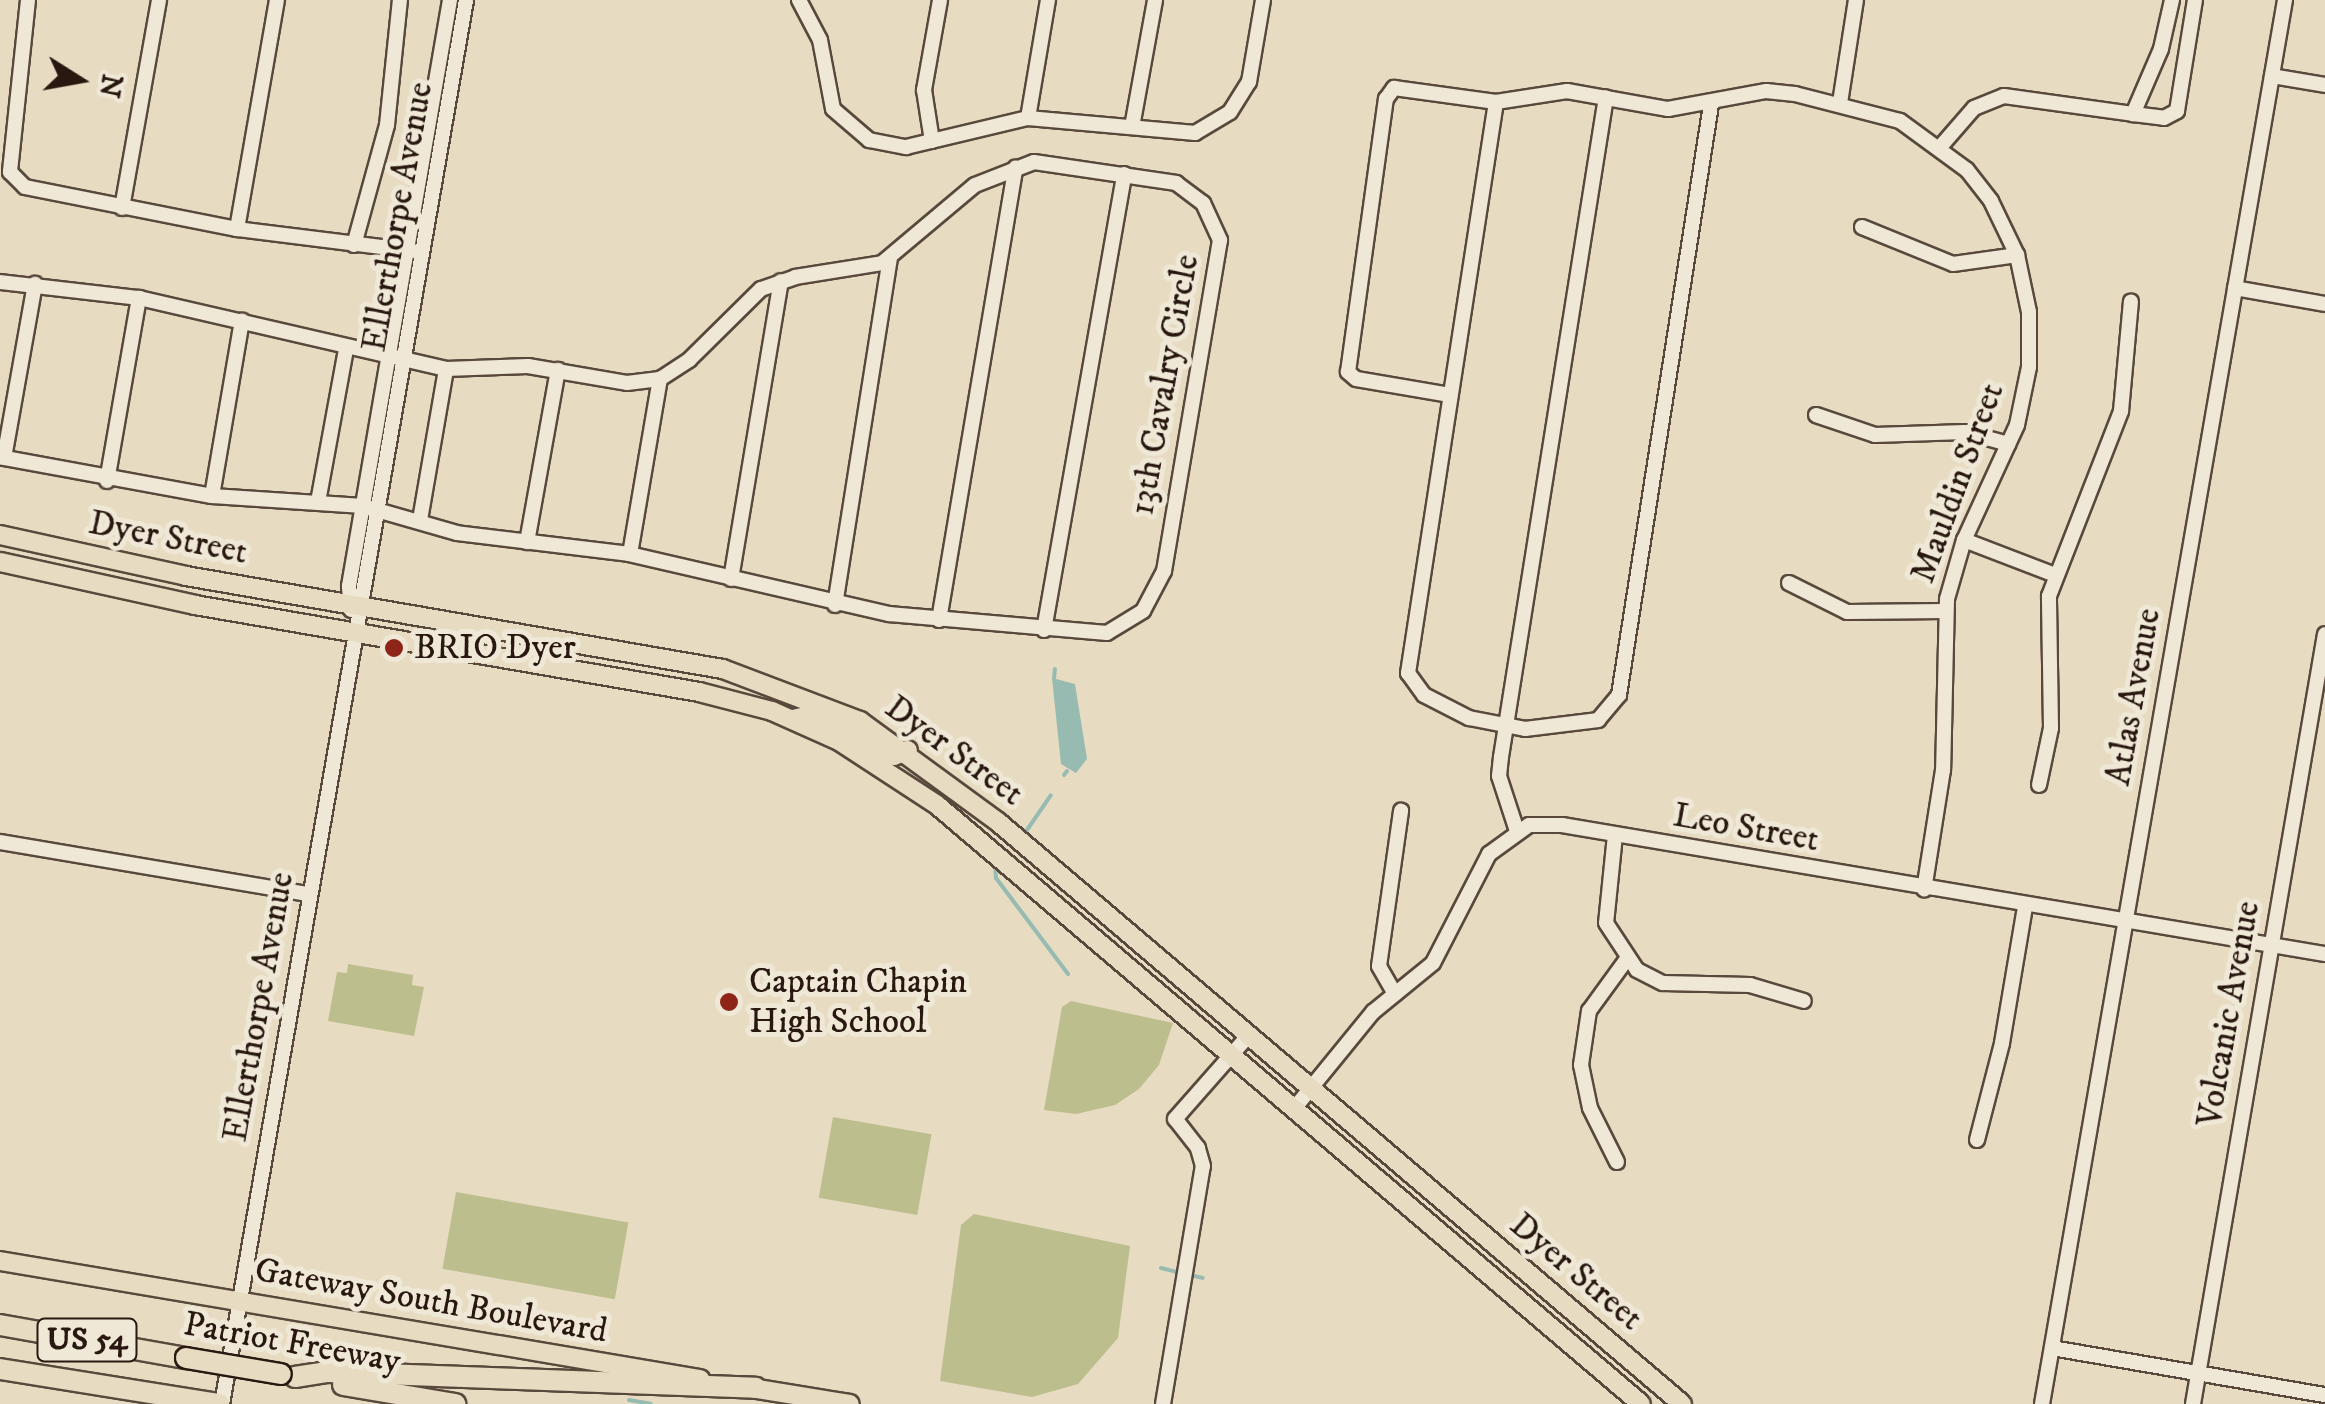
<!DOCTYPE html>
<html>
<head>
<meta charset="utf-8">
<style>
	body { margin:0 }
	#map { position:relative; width:2325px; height:1404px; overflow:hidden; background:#e7dbc1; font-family:"IM FELL DW Pica",serif }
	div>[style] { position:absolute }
	.green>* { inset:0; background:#bdbe8e; transform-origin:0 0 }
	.water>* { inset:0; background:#97bbb1 }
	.stream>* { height:4px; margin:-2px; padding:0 2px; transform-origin:2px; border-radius:2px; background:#97bbb1 }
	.roads { filter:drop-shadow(2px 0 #58493c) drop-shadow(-2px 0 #58493c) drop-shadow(0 2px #58493c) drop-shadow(0 -2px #58493c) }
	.minor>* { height:14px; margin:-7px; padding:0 7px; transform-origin:7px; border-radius:7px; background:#efe8d7 }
	.major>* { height:18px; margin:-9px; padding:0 9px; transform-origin:9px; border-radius:9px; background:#e7dbc1 }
	.highway>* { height:20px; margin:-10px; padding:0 10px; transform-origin:10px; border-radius:10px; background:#e7dbc1 }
	.bridges { filter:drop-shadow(2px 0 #281810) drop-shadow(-2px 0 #281810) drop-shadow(0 2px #281810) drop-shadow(0 -2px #281810) }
	.highway-bridge>* { height:20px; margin:-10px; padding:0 10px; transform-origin:10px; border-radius:10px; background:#e7dbc1 }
	.dots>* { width:28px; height:28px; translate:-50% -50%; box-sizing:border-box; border:5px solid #efe8d7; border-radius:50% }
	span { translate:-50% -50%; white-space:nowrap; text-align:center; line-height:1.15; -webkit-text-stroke:10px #efe8d7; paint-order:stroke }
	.shield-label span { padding:2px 8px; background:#efe8d7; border:2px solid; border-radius:8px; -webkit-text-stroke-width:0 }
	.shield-label { font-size:32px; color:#281810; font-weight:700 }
	.street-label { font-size:35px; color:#281810 }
	.poi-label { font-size:35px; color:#281810 }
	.left { translate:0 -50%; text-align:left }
	.north { position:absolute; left:30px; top:30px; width:100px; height:100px; -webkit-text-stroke:8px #efe8d7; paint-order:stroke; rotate:101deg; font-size:28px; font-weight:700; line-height:40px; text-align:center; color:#281810 }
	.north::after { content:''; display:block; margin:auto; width:35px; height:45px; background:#281810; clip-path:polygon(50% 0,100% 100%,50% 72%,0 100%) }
</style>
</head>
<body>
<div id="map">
	<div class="green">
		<i style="clip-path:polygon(348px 964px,413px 975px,412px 985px,424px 987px,414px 1036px,328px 1021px,337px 972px,347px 973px)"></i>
		<i style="clip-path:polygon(1071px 1001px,1173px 1023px,1159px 1065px,1139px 1089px,1115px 1105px,1076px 1114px,1044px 1110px,1062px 1007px)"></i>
		<i style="left:833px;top:1117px;width:100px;height:82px;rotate:10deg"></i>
		<i style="left:456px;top:1192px;width:175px;height:78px;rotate:10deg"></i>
		<i style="clip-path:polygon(974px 1214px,1130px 1246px,1118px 1338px,1078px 1384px,1032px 1397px,940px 1381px,961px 1225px)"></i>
	</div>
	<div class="water">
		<i style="clip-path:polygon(1052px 678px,1075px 684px,1087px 759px,1076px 773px,1061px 764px)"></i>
	</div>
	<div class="stream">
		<i style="left:1054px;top:678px;width:9px;rotate:-84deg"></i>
		<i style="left:1064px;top:775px;width:5px;rotate:-53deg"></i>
		<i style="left:1027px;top:830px;width:42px;rotate:-55.6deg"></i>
		<i style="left:995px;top:865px;width:13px;rotate:86deg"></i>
		<i style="left:996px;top:878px;width:120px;rotate:53.1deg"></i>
		<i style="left:1161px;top:1268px;width:21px;rotate:14deg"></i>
		<i style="left:1190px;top:1275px;width:13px;rotate:13deg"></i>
		<i style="left:629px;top:1400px;width:22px;rotate:10deg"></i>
	</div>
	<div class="roads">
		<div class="minor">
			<i style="left:28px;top:0;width:173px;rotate:96deg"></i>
			<i style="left:10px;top:172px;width:21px;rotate:45deg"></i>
			<i style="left:25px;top:187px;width:216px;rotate:11.2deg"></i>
			<i style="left:237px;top:229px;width:177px;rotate:7.1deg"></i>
			<i style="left:799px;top:0;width:45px;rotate:62.3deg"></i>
			<i style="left:820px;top:40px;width:70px;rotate:79.3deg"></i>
			<i style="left:833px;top:109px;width:48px;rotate:40.7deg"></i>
			<i style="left:869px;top:140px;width:38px;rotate:11deg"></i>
			<i style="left:906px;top:147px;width:125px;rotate:-13.4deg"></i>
			<i style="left:1028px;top:118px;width:168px;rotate:5.1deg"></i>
			<i style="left:1195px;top:133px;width:41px;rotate:-31deg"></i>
			<i style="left:1230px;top:112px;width:36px;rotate:-58deg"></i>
			<i style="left:1249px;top:82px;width:83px;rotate:-80.3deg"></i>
			<i style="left:2172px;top:0;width:50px;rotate:102.7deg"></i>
			<i style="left:2161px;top:49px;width:71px;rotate:113.3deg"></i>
			<i style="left:2133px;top:114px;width:31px;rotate:7deg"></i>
			<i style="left:2164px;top:118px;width:15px;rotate:-28deg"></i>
			<i style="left:2177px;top:111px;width:112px;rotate:-80.8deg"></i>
			<i style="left:2272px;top:76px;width:54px;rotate:9.6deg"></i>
			<i style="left:1496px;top:102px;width:578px;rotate:98.76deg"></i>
			<i style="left:1408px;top:673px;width:27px;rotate:54deg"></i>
			<i style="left:1424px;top:695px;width:51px;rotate:27.1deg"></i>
			<i style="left:1469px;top:718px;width:57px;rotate:11.1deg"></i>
			<i style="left:1525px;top:729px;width:74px;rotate:-7deg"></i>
			<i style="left:1598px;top:720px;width:33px;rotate:-50deg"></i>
			<i style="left:1619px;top:695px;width:597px;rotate:-81.14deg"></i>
			<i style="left:1840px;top:103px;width:104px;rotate:-81.2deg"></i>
			<i style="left:1028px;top:118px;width:120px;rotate:-80.4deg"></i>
			<i style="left:1132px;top:127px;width:129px;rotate:-79.7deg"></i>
			<i style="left:932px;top:141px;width:52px;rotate:-98.9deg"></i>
			<i style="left:924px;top:90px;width:91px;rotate:-79.9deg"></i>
			<i style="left:1941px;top:146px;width:50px;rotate:-49deg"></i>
			<i style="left:1974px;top:108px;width:32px;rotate:-22deg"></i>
			<i style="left:2004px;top:96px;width:130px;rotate:7.9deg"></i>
			<i style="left:122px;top:208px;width:211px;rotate:-79.9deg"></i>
			<i style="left:1862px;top:227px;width:98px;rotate:22.1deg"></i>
			<i style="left:1953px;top:264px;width:65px;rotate:-8deg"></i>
			<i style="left:237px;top:229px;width:232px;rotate:-80.1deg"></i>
			<i style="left:354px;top:245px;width:124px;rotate:-74.6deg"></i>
			<i style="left:387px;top:125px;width:126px;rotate:-84.1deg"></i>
			<i style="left:0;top:282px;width:140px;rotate:6.6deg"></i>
			<i style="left:139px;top:298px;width:315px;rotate:13deg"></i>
			<i style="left:446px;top:369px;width:82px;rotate:-2.1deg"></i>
			<i style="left:528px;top:366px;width:100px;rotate:9.7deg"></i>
			<i style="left:627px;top:383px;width:33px;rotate:-7deg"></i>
			<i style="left:660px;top:379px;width:35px;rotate:-33deg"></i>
			<i style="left:689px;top:360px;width:101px;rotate:-44.6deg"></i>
			<i style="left:761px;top:289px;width:36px;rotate:-19deg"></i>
			<i style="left:795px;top:277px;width:88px;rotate:-9.1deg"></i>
			<i style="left:882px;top:263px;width:121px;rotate:-40deg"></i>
			<i style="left:975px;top:185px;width:63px;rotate:-21.3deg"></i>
			<i style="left:1034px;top:162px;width:144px;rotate:8.4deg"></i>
			<i style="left:1176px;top:183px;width:34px;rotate:37deg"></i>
			<i style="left:1203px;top:203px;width:41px;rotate:65.3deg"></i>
			<i style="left:1220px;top:240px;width:336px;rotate:99.6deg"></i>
			<i style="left:1164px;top:571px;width:45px;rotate:117.7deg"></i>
			<i style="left:1143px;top:611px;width:42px;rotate:148.6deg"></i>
			<i style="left:1107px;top:633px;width:219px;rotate:-175deg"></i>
			<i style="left:889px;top:614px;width:266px;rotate:-167deg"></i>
			<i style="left:630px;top:554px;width:174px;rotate:-173.1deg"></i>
			<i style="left:457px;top:533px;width:98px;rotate:-164deg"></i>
			<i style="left:363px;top:506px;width:151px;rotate:-176.2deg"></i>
			<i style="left:212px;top:496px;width:216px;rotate:-169.6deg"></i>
			<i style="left:2235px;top:288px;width:91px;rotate:10.1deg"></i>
			<i style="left:1450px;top:395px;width:95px;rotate:-170.3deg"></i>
			<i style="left:1356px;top:379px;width:11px;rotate:-139deg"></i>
			<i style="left:1348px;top:372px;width:276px;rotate:-82.1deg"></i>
			<i style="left:1386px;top:99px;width:14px;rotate:-54deg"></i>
			<i style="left:1394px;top:88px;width:103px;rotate:7.8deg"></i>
			<i style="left:1496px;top:102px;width:72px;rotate:-8.8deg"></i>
			<i style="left:1567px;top:91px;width:103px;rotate:10.1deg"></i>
			<i style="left:1668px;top:109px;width:100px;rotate:-10.4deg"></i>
			<i style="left:1766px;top:91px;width:29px;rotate:6deg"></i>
			<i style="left:1795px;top:94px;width:108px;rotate:14.4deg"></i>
			<i style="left:1900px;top:121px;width:83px;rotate:36.2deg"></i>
			<i style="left:1967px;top:170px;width:39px;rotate:52deg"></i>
			<i style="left:1991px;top:201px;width:60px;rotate:64.3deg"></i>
			<i style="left:2017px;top:255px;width:58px;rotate:78.1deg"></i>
			<i style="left:2029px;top:312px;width:55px;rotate:90deg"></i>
			<i style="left:2029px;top:367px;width:59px;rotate:101.7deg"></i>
			<i style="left:2017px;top:425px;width:127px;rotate:114.7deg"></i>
			<i style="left:1964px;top:540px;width:61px;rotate:106.1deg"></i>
			<i style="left:1947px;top:599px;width:171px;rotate:91.3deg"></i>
			<i style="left:1943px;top:770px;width:121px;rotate:99deg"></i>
			<i style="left:1816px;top:415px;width:62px;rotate:18.7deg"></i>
			<i style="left:1875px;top:435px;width:90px;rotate:-1.9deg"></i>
			<i style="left:1965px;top:432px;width:45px;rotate:15.6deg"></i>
			<i style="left:4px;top:458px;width:177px;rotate:-79.9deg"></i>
			<i style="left:107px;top:481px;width:186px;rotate:-80.1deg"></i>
			<i style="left:212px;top:496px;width:178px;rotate:-80.3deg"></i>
			<i style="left:318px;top:502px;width:155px;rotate:-79.6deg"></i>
			<i style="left:420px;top:520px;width:153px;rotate:-80.2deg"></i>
			<i style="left:1964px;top:540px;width:97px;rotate:21deg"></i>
			<i style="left:527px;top:542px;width:175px;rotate:-79.8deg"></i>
			<i style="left:630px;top:554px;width:178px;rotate:-80.3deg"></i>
			<i style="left:731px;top:579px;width:302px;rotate:-80.5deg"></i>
			<i style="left:1789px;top:583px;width:65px;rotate:26.6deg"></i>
			<i style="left:1847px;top:612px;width:98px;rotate:-0.6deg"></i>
			<i style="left:835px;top:605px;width:350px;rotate:-81deg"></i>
			<i style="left:351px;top:610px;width:24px;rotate:-95deg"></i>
			<i style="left:349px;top:586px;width:595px;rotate:-80.22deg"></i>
			<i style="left:939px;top:620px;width:459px;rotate:-80.4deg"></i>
			<i style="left:1044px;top:630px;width:463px;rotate:-80deg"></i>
			<i style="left:2039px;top:785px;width:58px;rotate:-78.1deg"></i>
			<i style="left:2051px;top:728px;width:132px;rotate:-90.9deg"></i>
			<i style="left:2049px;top:596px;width:199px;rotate:-68.7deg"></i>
			<i style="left:2121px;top:411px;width:110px;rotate:-84.8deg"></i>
			<i style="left:1517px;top:831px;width:58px;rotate:-108.1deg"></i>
			<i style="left:1499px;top:776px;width:19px;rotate:-84deg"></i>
			<i style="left:1501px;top:757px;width:668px;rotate:-80.96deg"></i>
			<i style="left:1615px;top:835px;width:88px;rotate:95.8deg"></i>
			<i style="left:1606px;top:923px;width:56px;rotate:56.6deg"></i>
			<i style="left:1637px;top:970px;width:29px;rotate:27deg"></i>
			<i style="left:1663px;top:983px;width:87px;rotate:1.3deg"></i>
			<i style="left:1750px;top:985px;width:56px;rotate:16.5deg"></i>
			<i style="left:0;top:842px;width:313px;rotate:9.6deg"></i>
			<i style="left:1395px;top:994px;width:32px;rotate:-120deg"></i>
			<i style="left:1379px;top:966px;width:157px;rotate:-81.9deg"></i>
			<i style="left:1293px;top:1110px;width:127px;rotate:-50.8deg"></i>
			<i style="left:1373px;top:1012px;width:77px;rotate:-39.2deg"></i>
			<i style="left:1433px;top:963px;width:123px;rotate:-62.8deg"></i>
			<i style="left:1489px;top:854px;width:49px;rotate:-35.9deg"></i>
			<i style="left:1529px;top:825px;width:33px"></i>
			<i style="left:1562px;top:825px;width:774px;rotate:9.6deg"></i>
			<i style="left:1977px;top:1140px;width:100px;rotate:-75.5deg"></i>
			<i style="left:2002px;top:1043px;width:138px;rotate:-80.4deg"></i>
			<i style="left:1617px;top:1162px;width:60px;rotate:-116.6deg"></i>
			<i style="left:1590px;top:1108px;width:44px;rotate:-101.8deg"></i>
			<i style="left:1581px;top:1065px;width:55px;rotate:-81.6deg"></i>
			<i style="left:1589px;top:1011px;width:63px;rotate:-54deg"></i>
			<i style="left:2052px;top:1348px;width:277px;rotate:9.8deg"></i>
			<i style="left:222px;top:1404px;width:1425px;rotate:-80.14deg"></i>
			<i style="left:1163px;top:1404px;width:241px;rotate:-80.5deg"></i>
			<i style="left:1203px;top:1166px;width:19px;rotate:-106deg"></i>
			<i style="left:1198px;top:1148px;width:37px;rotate:-128deg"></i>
			<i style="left:1175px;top:1119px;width:113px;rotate:-48.6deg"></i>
			<i style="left:2042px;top:1404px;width:1425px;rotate:-80.18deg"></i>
			<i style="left:2193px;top:1404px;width:781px;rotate:-80.27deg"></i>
		</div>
		<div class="major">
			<i style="left:0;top:535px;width:190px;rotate:12.4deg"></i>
			<i style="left:186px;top:576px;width:545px;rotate:9.83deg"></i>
			<i style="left:723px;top:669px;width:147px;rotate:20.8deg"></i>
			<i style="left:860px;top:721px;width:171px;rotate:36.2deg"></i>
			<i style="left:998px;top:822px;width:898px;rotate:40.39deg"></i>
			<i style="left:0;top:562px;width:200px;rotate:12.4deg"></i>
			<i style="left:195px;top:605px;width:511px;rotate:9.79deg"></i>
			<i style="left:699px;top:692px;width:75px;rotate:14.6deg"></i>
			<i style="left:772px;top:711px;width:73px;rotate:24.1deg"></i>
			<i style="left:839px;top:741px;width:117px;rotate:33.1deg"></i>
			<i style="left:937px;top:805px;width:924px;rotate:40.39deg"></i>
			<i style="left:793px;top:719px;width:22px;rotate:-13deg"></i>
			<i style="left:814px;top:714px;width:90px;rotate:27.7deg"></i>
			<i style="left:894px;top:756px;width:15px;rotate:-23deg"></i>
			<i style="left:0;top:1261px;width:710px;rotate:9.57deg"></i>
			<i style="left:745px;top:1387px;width:106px;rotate:9.2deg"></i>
		</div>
		<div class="highway">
			<i style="left:0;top:1325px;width:189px;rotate:10.1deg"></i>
			<i style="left:0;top:1369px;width:222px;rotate:9.1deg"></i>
			<i style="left:295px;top:1377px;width:33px;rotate:-9deg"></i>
			<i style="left:328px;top:1372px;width:428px;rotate:2.1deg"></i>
			<i style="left:343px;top:1385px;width:114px;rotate:9.6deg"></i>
		</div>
	</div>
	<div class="bridges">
		<div class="highway-bridge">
			<i style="left:186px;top:1358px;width:96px;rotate:9.6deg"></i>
		</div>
	</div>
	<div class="dots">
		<i style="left:394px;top:648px;background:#8f2418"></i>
		<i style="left:729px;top:1002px;background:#8f2418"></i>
	</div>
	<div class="shield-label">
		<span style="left:87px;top:1340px">US 54</span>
	</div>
	<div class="street-label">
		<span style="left:398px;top:217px;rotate:-80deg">Ellerthorpe Avenue</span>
		<span style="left:1165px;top:385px;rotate:-80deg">13th Cavalry Circle</span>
		<span style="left:1958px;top:483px;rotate:-70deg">Mauldin Street</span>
		<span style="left:168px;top:538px;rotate:11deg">Dyer Street</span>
		<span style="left:2134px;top:697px;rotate:-80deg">Atlas Avenue</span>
		<span style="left:954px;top:751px;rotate:36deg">Dyer Street</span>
		<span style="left:1746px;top:828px;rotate:10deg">Leo Street</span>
		<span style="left:259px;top:1007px;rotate:-80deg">Ellerthorpe Avenue</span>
		<span style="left:2229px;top:1014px;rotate:-80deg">Volcanic Avenue</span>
		<span style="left:1576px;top:1272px;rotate:40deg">Dyer Street</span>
		<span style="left:431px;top:1301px;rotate:10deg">Gateway South Boulevard</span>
		<span style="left:292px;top:1343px;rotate:10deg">Patriot Freeway</span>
	</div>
	<div class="poi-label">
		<span class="left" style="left:414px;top:648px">BRIO Dyer</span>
		<span class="left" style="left:749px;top:1002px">Captain Chapin<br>High School</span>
	</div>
	<div class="north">N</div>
</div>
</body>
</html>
